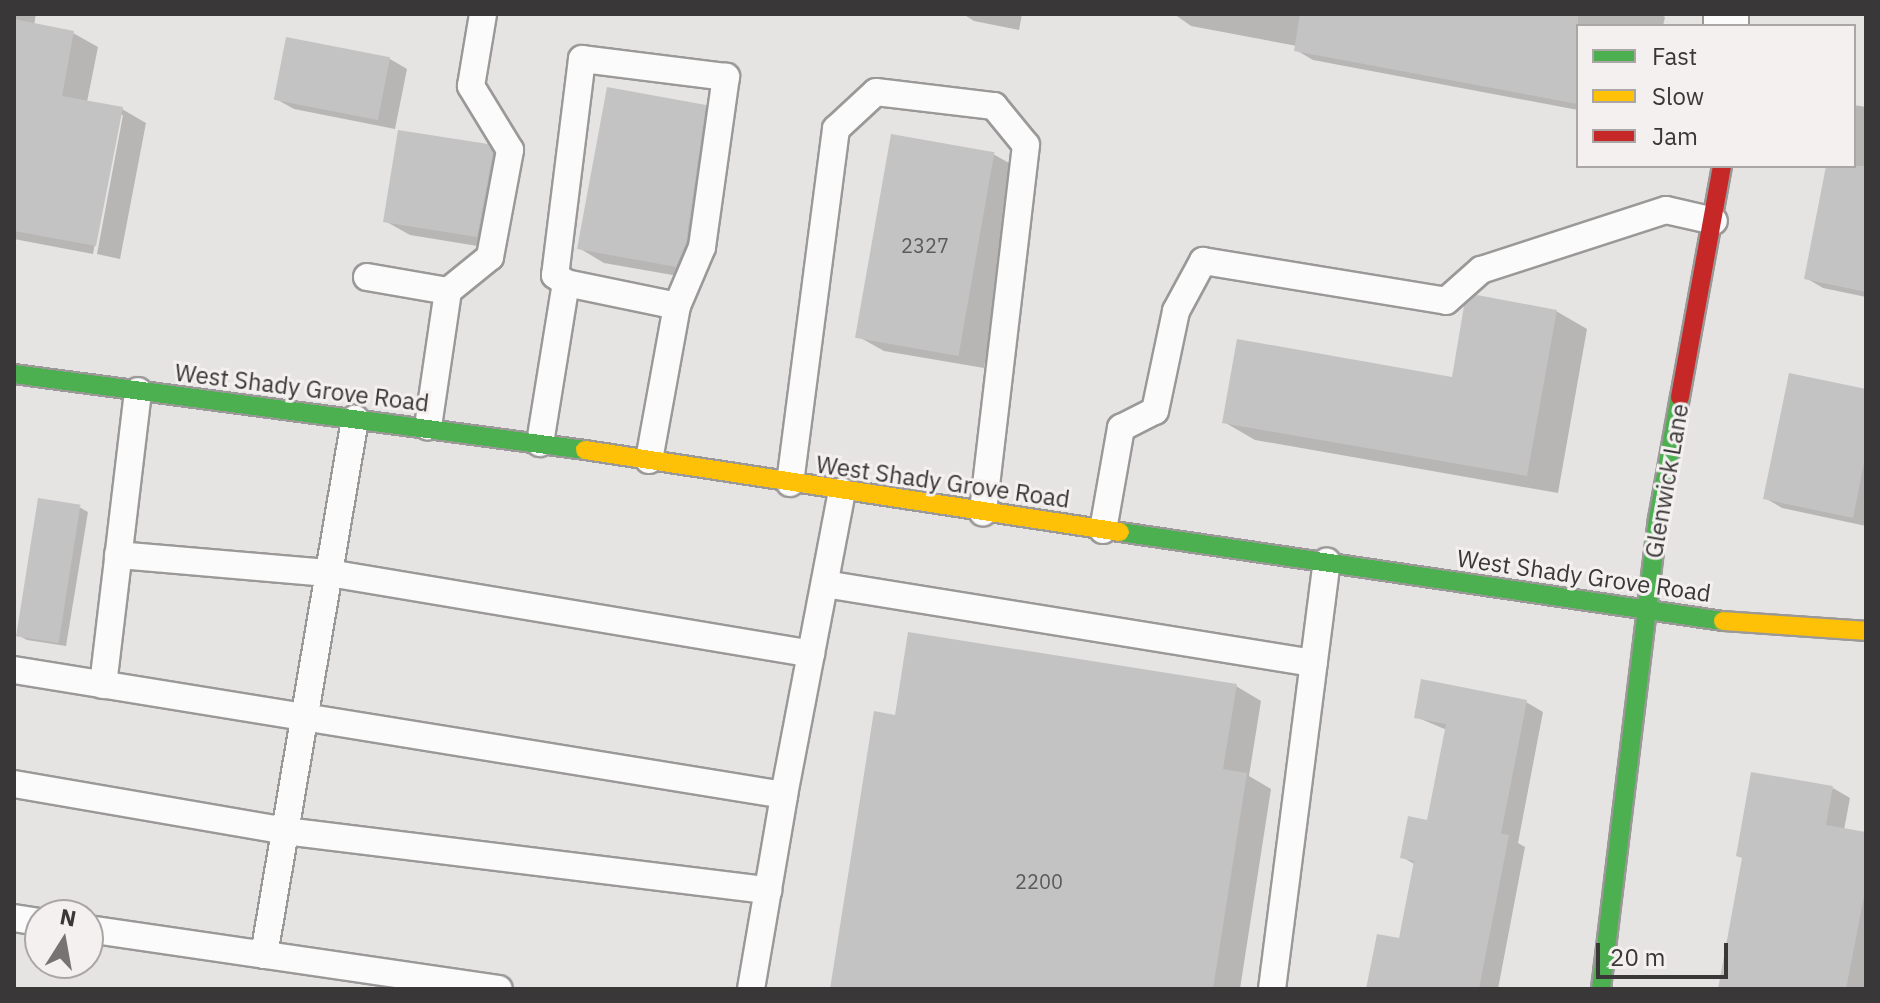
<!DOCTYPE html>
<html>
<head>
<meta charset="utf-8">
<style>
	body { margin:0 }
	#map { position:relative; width:1880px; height:1003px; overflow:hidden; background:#e6e3e3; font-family:"IBM Plex Sans",sans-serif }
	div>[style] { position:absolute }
	.shadow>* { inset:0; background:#0003 }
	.building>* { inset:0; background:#c4c3c3; transform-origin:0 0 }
	.roads { filter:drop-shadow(2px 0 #9b9898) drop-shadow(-2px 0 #9b9898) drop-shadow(0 2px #9b9898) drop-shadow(0 -2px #9b9898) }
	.lane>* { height:26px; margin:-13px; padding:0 13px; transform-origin:13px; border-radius:13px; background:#fbfbfb }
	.street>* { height:44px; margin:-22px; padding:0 22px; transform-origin:22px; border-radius:22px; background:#fbfbfb }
	.fast>* { height:18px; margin:-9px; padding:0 9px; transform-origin:9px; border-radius:9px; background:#4caf50 }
	.slow>* { height:18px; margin:-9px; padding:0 9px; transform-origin:9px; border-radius:9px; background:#ffc107 }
	.jam>* { height:18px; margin:-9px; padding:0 9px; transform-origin:9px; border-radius:9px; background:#c62828 }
	span { translate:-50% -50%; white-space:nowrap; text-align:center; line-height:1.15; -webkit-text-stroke:6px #f4f0ef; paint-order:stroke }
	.number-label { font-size:20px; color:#5c5a5a }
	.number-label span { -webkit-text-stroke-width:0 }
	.street-label { font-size:24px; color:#393737 }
	.frame { position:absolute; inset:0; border:16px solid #393737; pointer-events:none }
	.legend { position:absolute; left:1576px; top:24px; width:280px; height:144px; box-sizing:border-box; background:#f4f0ef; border:2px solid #a9a6a5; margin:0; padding:10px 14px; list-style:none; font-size:24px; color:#393737 }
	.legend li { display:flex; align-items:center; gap:16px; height:40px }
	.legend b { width:40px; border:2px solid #a9a6a5 }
	.north { position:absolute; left:24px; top:899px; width:80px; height:80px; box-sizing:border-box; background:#f4f0ef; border:2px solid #a9a6a5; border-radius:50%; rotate:11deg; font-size:22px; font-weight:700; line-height:32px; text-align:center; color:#393737 }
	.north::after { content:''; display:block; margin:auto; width:28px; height:36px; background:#767373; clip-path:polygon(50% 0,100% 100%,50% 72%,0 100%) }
	.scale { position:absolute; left:1596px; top:943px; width:132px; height:36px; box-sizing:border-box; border:4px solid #393737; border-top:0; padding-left:10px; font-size:24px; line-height:28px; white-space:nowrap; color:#393737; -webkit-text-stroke:6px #f4f0ef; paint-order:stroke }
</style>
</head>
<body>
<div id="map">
	<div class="shadow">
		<i style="clip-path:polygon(14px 14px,36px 14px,34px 25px,73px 33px,98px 47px,87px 102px,122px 109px,146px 123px,120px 259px,97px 254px,123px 115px,119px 115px,93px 254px,14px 239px)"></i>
		<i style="clip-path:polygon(963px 14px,1022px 14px,1019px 30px,974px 21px)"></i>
		<i style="clip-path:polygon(1174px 14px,1659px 14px,1665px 17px,1663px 26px,1578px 26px,1578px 110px,1313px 60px,1296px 50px,1297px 46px,1191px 26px)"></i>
		<i style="clip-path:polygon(390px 59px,407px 69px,395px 129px,294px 109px,276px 99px)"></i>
		<i style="clip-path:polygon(1854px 105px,1866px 107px,1866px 297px,1823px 288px,1806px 278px,1829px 166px,1854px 166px)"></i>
		<i style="clip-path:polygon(705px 107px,730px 121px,701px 280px,604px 263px,579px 248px)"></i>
		<i style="clip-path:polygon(487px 146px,513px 161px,502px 250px,410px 235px,385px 221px)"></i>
		<i style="clip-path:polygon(993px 154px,1018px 168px,984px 368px,884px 351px,859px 337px)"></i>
		<i style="clip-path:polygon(1556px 311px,1587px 329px,1558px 493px,1255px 440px,1224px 422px,1454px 379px)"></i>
		<i style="clip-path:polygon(1866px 391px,1866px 526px,1782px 508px,1765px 498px)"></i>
		<i style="clip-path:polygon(79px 507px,88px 512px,66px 646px,27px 640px,18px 635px)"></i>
		<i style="clip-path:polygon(1236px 686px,1261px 701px,1249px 776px,1271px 789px,1240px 989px,832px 989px,896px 717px)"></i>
		<i style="clip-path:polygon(1526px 702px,1543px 712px,1518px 843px,1525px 847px,1498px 989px,1368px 989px,1401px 941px,1416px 865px,1402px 857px,1429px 822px,1447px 730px,1416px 717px)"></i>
		<i style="clip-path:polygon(1833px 788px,1850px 798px,1844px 830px,1866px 834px,1864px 989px,1719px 989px)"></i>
	</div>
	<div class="building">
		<i style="clip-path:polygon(1300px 14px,1578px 14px,1578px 104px,1294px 51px)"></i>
		<i style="clip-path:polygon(14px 19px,74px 31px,62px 96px,123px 107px,96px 246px,14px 231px)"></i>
		<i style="left:286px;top:37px;width:106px;height:64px;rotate:11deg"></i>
		<i style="clip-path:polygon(607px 87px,706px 105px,686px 243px,676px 267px,577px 249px)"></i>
		<i style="clip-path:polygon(398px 130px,488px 144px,493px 153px,477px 237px,383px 222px)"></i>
		<i style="left:891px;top:134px;width:105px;height:207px;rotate:10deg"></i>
		<i style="clip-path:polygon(1826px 166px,1866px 166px,1866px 292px,1804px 279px)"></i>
		<i style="clip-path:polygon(1477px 295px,1557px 310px,1527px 476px,1222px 423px,1237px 339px,1452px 377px,1464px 306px)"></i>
		<i style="clip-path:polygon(1789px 373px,1866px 389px,1866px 453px,1853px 518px,1763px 499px)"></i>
		<i style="left:38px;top:498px;width:43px;height:140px;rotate:9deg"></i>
		<i style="clip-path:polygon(908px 632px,1237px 684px,1223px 769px,1247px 773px,1213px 989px,830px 989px,874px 711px,895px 715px)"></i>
		<i style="clip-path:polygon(1421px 679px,1527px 700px,1501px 834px,1509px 835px,1479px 989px,1366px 989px,1377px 934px,1399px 938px,1414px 861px,1400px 858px,1408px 816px,1427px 820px,1446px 724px,1414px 718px)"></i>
		<i style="clip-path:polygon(1751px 772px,1833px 786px,1826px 825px,1866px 832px,1866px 886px,1846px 989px,1718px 989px,1742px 858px,1736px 856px)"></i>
	</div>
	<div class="roads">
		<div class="lane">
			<i style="left:367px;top:277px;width:82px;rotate:9.8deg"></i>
			<i style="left:448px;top:291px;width:137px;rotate:98.4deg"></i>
			<i style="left:448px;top:291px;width:54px;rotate:-39deg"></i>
			<i style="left:490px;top:257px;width:109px;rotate:-79.4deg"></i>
			<i style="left:510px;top:150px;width:75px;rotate:-121.4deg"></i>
			<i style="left:471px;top:86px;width:73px;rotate:-80.5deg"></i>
			<i style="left:540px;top:443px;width:162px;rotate:-80.8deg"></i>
			<i style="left:649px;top:460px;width:157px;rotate:-79.7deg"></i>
			<i style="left:677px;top:306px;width:64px;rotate:-67deg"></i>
			<i style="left:702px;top:247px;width:172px;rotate:-82deg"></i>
			<i style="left:726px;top:77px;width:145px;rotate:-172.9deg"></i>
			<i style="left:582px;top:59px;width:218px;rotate:97.1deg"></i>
			<i style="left:555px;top:275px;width:14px;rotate:36deg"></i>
			<i style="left:566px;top:283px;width:113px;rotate:11.7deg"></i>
			<i style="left:790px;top:483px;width:357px;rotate:-82.6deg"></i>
			<i style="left:836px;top:129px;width:54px;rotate:-42.8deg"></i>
			<i style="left:876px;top:92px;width:119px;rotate:6.8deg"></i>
			<i style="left:994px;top:106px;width:50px;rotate:50.6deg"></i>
			<i style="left:1026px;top:145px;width:370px;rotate:96.7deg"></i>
			<i style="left:1103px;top:530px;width:104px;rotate:-80deg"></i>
			<i style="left:1121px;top:428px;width:38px;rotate:-27deg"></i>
			<i style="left:1155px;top:411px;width:102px;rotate:-78.1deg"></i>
			<i style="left:1176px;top:311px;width:57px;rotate:-61.6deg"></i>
			<i style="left:1203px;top:261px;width:246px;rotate:9.3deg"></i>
			<i style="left:1446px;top:301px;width:47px;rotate:-41.5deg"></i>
			<i style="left:1481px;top:270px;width:194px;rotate:-18deg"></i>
			<i style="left:1666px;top:210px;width:49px;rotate:12.9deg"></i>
			<i style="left:118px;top:555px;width:212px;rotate:4.9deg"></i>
			<i style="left:329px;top:573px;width:489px;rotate:9.5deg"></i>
			<i style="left:825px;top:584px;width:495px;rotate:9.2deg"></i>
			<i style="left:14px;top:670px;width:780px;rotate:9.22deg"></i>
			<i style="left:784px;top:795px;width:309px;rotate:-79.2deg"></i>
			<i style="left:103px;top:685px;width:296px;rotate:-83.2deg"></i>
			<i style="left:14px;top:784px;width:275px;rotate:9.8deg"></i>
			<i style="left:285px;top:831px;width:487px;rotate:7deg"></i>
			<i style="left:14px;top:918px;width:26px;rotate:9deg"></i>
			<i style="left:88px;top:929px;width:415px;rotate:8.3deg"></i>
			<i style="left:264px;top:955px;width:544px;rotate:-80.36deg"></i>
			<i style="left:751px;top:989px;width:197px;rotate:-80.3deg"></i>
			<i style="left:1272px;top:989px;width:431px;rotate:-82.7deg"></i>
		</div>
		<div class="street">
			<i style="left:1726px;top:14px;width:12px;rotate:90deg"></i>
		</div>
		<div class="fast">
			<i style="left:14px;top:374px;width:576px;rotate:7.58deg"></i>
			<i style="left:1120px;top:532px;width:610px;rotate:8.4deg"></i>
			<i style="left:1601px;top:989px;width:473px;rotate:-83.1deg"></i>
			<i style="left:1658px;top:519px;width:124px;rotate:-79.8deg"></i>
		</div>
		<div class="slow">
			<i style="left:585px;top:450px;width:541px;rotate:8.71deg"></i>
			<i style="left:1723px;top:621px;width:143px;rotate:4deg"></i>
		</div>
		<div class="jam">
			<i style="left:1680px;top:397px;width:235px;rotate:-79.7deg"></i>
		</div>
	</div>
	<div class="number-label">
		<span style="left:925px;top:245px">2327</span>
		<span style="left:1039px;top:881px">2200</span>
	</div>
	<div class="street-label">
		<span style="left:302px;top:388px;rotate:7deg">West Shady Grove Road</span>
		<span style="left:1667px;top:481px;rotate:-80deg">Glenwick Lane</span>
		<span style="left:943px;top:482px;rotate:8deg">West Shady Grove Road</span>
		<span style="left:1584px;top:576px;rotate:8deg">West Shady Grove Road</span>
	</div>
	<div class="frame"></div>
	<ul class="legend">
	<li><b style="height:10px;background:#4caf50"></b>Fast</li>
	<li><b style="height:10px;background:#ffc107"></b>Slow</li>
	<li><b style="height:10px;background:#c62828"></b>Jam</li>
	</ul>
	<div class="north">N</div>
	<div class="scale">20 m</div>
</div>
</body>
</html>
